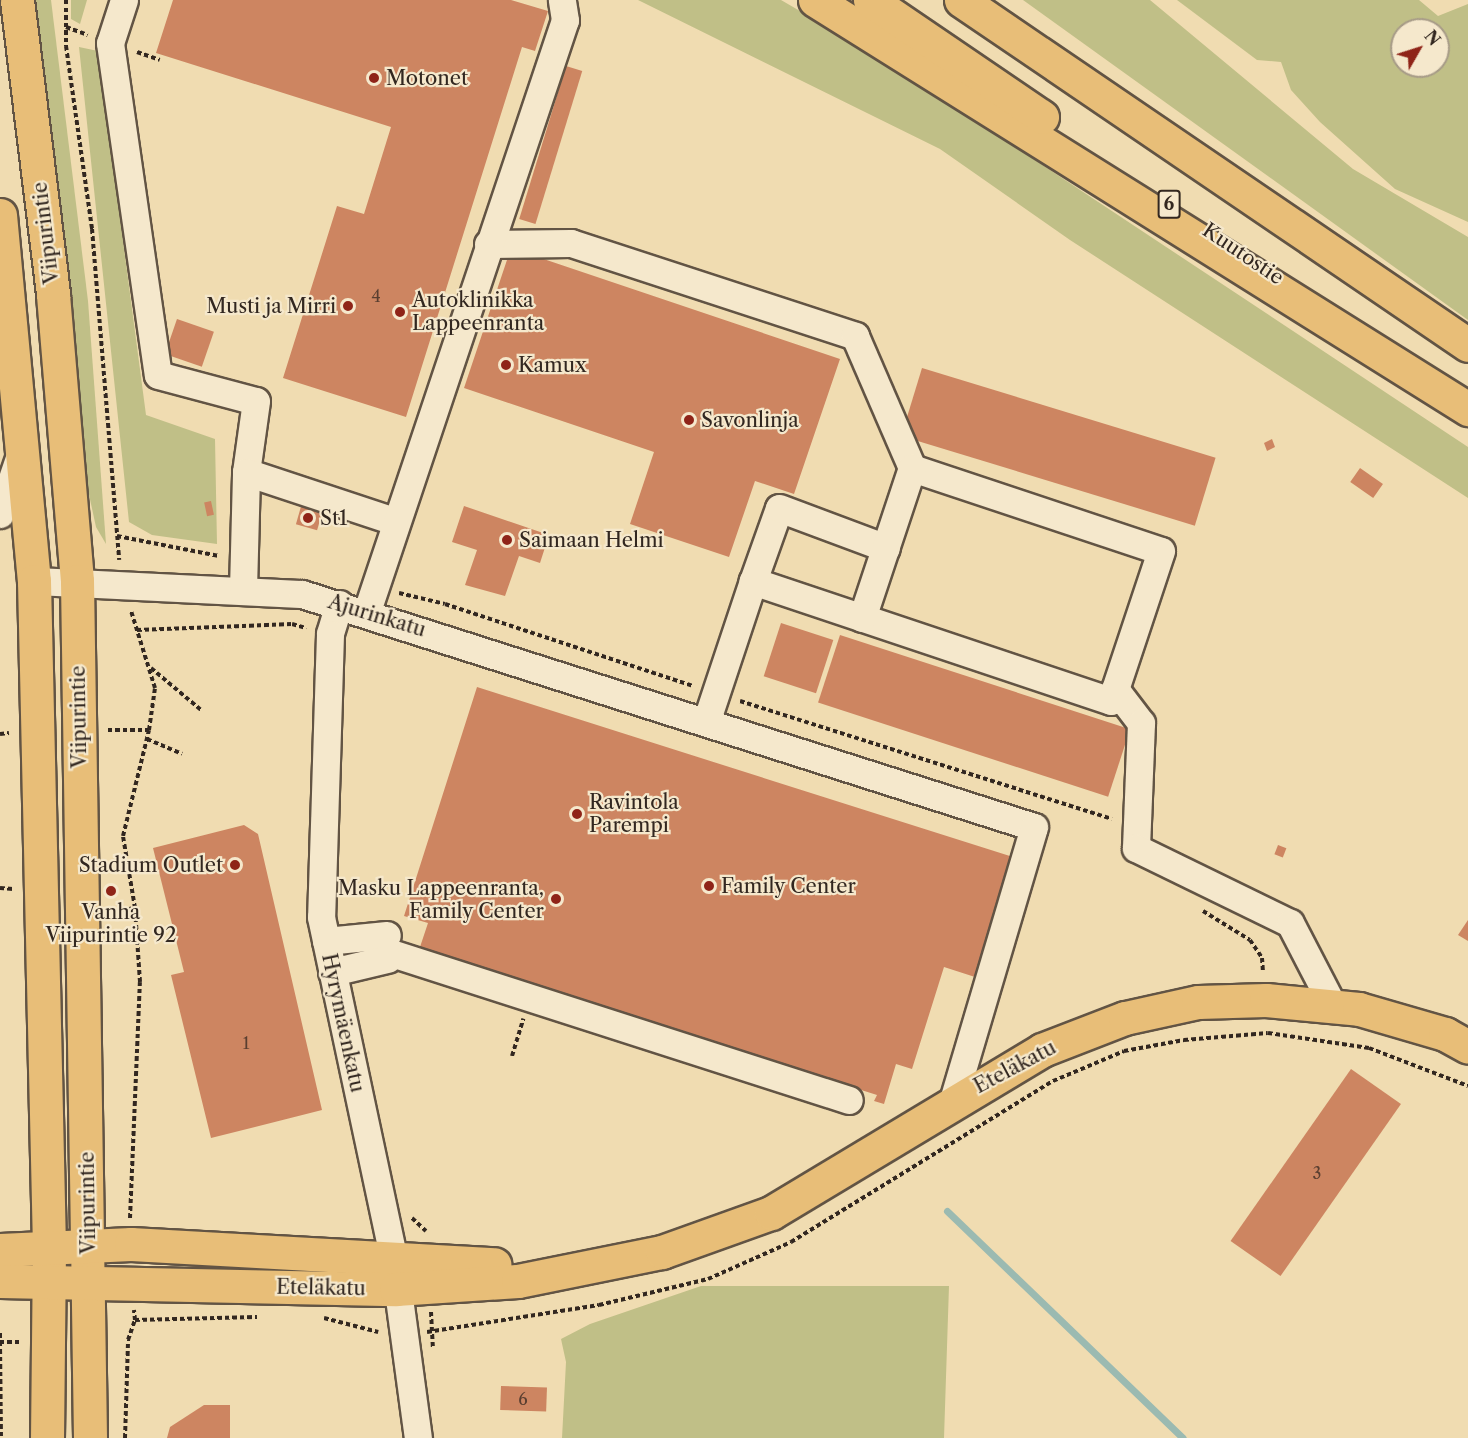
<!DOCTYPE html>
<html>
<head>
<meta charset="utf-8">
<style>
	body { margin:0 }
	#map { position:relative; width:1468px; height:1438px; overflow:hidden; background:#f0dcb1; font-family:"Libre Caslon Text",serif }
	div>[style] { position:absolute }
	.green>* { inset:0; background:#c0bf87 }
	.stream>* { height:7px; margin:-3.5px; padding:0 3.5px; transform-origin:3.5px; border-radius:3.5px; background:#9bbab1 }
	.building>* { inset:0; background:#cd8561; transform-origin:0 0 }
	.path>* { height:4px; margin-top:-2px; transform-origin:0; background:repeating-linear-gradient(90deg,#322720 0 4.5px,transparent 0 7.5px) }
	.roads { filter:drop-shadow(2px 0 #625444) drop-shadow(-2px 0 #625444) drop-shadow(0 2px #625444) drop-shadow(0 -2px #625444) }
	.minor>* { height:27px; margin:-13.5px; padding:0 13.5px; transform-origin:13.5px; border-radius:13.5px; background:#f5e8cc }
	.major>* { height:33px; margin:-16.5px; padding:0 16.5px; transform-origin:16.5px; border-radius:16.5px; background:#e8be78 }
	.highway>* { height:33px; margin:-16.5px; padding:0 16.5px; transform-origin:16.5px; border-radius:16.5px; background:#e8be78 }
	.dots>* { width:16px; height:16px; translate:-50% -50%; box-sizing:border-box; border:3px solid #f5e8cc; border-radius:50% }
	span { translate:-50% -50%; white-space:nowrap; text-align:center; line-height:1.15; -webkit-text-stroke:4.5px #f5e8cc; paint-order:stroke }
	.number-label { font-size:16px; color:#593e30 }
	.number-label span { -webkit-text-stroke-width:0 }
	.shield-label span { padding:2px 4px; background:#f5e8cc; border:2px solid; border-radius:4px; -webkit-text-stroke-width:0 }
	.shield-label { font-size:18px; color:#322720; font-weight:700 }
	.poi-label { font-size:20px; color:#322720 }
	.left { translate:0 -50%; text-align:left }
	.right { translate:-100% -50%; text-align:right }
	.street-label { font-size:20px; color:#322720 }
	.north { position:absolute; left:1390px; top:18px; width:60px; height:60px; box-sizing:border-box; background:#f5e8cc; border:2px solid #a79b87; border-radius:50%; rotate:51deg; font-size:16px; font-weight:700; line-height:24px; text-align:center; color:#322720 }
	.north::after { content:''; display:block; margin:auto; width:21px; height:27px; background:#8f2418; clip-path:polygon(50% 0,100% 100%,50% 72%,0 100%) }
</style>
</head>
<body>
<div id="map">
	<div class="green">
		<i style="clip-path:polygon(35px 0,51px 0,88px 301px,106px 544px,96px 527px,88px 490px)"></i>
		<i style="clip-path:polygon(71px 0,87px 0,80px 24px,71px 19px)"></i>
		<i style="clip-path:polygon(638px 0,781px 0,881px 58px,1468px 447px,1468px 498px,1070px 240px,940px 149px)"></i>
		<i style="clip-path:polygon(1023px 0,1150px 0,1353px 169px,1468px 237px,1468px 320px)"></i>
		<i style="clip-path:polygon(evenodd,1177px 0,1419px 0,1438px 16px,1468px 4px,1468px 222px,1395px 189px,1320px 122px,1291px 90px,1281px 62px,1257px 60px,1177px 0,1402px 30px,1438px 30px,1438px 66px,1402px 66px,1402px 30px)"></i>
		<i style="clip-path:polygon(79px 47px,98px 51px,146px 415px,215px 439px,217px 544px,152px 535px,129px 522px)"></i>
		<i style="clip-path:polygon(701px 1286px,949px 1286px,944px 1438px,562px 1438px,566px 1362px,561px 1339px,590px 1324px)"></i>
	</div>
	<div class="stream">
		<i style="left:947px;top:1211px;width:327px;rotate:43.9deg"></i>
	</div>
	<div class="building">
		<i style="clip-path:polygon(173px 0,511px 0,548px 11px,535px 51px,522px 47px,406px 417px,283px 378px,337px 206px,364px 214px,391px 127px,156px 53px)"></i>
		<i style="left:566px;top:66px;width:17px;height:160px;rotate:17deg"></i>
		<i style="clip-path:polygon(511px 248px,840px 359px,794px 494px,755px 481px,729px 557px,630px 524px,654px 452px,464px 388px)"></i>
		<i style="left:177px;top:319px;width:39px;height:37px;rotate:19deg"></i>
		<i style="left:922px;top:368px;width:307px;height:71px;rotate:17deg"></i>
		<i style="clip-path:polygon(1272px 439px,1275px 447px,1267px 451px,1264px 443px)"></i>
		<i style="left:1360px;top:468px;width:28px;height:17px;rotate:35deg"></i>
		<i style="left:211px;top:501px;width:14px;height:7px;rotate:78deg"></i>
		<i style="left:302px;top:503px;width:22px;height:22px;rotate:16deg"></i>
		<i style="clip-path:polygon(464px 506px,549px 535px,540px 563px,519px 556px,505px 596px,465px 585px,477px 550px,452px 542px)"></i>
		<i style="left:781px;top:623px;width:55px;height:56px;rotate:18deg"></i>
		<i style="left:840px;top:635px;width:305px;height:71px;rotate:18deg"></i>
		<i style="clip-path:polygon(477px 687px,1013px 857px,975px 977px,944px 967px,912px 1069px,896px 1064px,884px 1104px,874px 1101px,877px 1095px,419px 950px,428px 923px,404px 916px)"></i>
		<i style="clip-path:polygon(244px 825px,258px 834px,322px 1110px,211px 1138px,171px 975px,184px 972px,153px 848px)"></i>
		<i style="left:1278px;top:845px;width:9px;height:10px;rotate:21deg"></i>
		<i style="clip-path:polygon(1468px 920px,1468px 941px,1458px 935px)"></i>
		<i style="left:1351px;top:1069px;width:61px;height:210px;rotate:35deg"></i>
		<i style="left:501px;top:1386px;width:46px;height:24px;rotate:2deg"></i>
		<i style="clip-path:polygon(204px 1405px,230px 1405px,230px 1438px,167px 1438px,170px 1427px)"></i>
	</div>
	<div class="path">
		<i style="left:66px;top:0;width:46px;rotate:90deg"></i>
		<i style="left:66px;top:46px;width:185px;rotate:81.9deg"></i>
		<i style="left:92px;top:229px;width:332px;rotate:85.3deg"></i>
		<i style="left:66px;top:27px;width:23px;rotate:20deg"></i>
		<i style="left:137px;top:52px;width:24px;rotate:19deg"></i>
		<i style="left:117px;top:536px;width:104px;rotate:11.1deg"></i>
		<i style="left:399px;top:593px;width:47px;rotate:13.4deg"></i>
		<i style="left:445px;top:604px;width:261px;rotate:18.3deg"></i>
		<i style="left:137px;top:630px;width:155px;rotate:-2.2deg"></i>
		<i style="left:292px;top:624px;width:15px;rotate:16deg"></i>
		<i style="left:151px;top:668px;width:65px;rotate:40deg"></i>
		<i style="left:740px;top:701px;width:390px;rotate:17.6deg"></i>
		<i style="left:108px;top:730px;width:41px"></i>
		<i style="left:0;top:734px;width:9px;rotate:-6deg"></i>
		<i style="left:147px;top:739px;width:38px;rotate:23deg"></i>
		<i style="left:0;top:888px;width:13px;rotate:4deg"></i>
		<i style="left:1203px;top:911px;width:55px;rotate:31.7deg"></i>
		<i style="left:1250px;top:940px;width:22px;rotate:56deg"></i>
		<i style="left:1262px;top:958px;width:15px;rotate:86deg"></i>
		<i style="left:112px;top:912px;width:23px;rotate:-10deg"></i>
		<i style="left:512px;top:1056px;width:39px;rotate:-73deg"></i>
		<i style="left:130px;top:1218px;width:236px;rotate:-87.6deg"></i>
		<i style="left:140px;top:982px;width:74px;rotate:-93.9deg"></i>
		<i style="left:135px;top:908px;width:73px;rotate:-99.5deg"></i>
		<i style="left:123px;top:836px;width:109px;rotate:-76.2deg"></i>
		<i style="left:149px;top:730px;width:42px;rotate:-81.9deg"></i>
		<i style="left:155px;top:688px;width:81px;rotate:-107.3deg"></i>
		<i style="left:412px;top:1218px;width:19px;rotate:43deg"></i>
		<i style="left:431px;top:1312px;width:35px;rotate:87deg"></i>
		<i style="left:324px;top:1318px;width:56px;rotate:14.5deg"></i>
		<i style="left:135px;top:1320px;width:122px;rotate:-1.4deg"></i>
		<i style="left:427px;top:1332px;width:174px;rotate:-8.9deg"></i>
		<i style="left:599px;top:1305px;width:112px;rotate:-13.4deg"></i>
		<i style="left:708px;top:1279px;width:91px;rotate:-24deg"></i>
		<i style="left:791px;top:1242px;width:308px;rotate:-31.6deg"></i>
		<i style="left:1053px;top:1081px;width:77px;rotate:-22.9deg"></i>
		<i style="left:1124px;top:1051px;width:61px;rotate:-10.4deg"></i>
		<i style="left:1184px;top:1040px;width:84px;rotate:-4.8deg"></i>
		<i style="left:1268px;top:1033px;width:102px;rotate:8.4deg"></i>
		<i style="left:1369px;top:1048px;width:106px;rotate:21deg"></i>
		<i style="left:0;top:1333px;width:9px;rotate:90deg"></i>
		<i style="left:0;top:1342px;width:22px"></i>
		<i style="left:0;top:1342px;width:96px;rotate:89.4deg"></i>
		<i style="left:125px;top:1438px;width:98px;rotate:-88.2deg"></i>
		<i style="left:128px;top:1340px;width:21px;rotate:-71deg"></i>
		<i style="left:135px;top:1320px;width:10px;rotate:-96deg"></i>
	</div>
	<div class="roads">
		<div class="minor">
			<i style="left:124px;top:0;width:45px;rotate:108deg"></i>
			<i style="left:110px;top:43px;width:335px;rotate:81.8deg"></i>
			<i style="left:158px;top:375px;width:101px;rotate:14.9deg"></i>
			<i style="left:256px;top:401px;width:72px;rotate:98deg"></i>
			<i style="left:488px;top:244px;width:83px;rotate:-0.7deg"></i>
			<i style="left:571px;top:243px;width:299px;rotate:18.1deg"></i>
			<i style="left:855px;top:336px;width:144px;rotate:66.6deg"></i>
			<i style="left:912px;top:468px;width:262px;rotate:18.4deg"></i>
			<i style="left:1161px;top:551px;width:158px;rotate:108.4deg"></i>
			<i style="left:1111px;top:701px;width:378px;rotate:-161.5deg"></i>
			<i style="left:753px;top:581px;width:149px;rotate:108.4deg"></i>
			<i style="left:0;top:514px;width:62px;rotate:-71.3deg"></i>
			<i style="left:34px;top:581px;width:268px;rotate:2.8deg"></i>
			<i style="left:302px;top:594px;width:768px;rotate:17.66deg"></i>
			<i style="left:1034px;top:827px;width:285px;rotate:106.5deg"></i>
			<i style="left:753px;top:581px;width:77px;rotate:-70.4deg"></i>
			<i style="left:779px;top:508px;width:114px;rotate:20.5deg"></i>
			<i style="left:243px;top:589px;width:117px;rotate:-88.5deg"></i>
			<i style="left:246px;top:472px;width:156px;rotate:18.3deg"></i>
			<i style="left:339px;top:604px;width:31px;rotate:107deg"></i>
			<i style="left:330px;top:634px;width:283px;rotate:91.8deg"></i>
			<i style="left:321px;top:917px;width:352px;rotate:78deg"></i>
			<i style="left:394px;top:1261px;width:179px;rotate:82.3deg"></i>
			<i style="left:367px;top:611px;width:623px;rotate:-71.48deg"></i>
			<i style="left:565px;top:20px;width:20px;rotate:-99deg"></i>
			<i style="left:862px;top:618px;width:158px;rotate:-71.6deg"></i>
			<i style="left:1115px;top:689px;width:43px;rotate:52.6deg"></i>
			<i style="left:1141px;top:723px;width:125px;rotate:92.3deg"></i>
			<i style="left:1136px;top:848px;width:171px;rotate:26deg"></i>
			<i style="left:1290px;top:923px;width:93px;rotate:62.6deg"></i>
			<i style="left:326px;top:941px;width:61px;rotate:-5.6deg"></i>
			<i style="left:385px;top:951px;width:487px;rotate:17.8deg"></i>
			<i style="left:332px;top:972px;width:57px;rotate:-13.3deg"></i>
		</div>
		<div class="major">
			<i style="left:17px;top:0;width:297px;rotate:83deg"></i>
			<i style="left:53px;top:295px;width:287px;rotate:85.2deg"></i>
			<i style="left:77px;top:581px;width:857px;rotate:89.13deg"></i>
			<i style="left:0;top:215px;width:368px;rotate:84.7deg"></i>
			<i style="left:34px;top:581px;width:667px;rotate:88.71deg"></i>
			<i style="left:49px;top:1248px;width:190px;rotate:90.6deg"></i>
			<i style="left:0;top:1250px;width:131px;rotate:-2.6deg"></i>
			<i style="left:131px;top:1244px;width:364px;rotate:3.2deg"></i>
			<i style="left:0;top:1281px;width:396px;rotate:1.2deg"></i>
			<i style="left:396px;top:1289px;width:122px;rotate:-3.8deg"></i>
			<i style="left:518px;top:1281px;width:147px;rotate:-11.4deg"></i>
			<i style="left:662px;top:1252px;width:116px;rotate:-19.7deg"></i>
			<i style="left:771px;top:1213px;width:316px;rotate:-31deg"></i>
			<i style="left:1042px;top:1050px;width:89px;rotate:-21.1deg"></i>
			<i style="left:1125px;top:1018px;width:75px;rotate:-12.4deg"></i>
			<i style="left:1198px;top:1002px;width:68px;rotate:-1.7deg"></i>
			<i style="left:1266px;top:1000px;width:93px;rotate:5.5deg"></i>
			<i style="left:1359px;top:1009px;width:90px;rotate:16.2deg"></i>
			<i style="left:1445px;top:1034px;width:26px;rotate:29deg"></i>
		</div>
		<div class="highway">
			<i style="left:815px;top:0;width:771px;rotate:32.06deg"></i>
			<i style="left:870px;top:0;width:208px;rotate:34.2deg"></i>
			<i style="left:961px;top:0;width:613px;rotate:34.23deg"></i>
		</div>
	</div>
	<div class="dots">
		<i style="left:374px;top:78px;background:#8f2418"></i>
		<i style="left:348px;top:306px;background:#8f2418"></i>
		<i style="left:400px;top:312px;background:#8f2418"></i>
		<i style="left:506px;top:365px;background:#8f2418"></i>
		<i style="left:689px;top:420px;background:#8f2418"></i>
		<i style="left:308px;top:518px;background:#8f2418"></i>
		<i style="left:507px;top:540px;background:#8f2418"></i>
		<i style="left:577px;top:814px;background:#8f2418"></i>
		<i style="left:235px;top:865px;background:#8f2418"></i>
		<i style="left:709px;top:886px;background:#8f2418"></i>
		<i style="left:111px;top:891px;background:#8f2418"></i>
		<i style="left:556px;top:899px;background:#8f2418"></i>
	</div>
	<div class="number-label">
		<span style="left:376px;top:296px">4</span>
		<span style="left:246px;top:1043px">1</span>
		<span style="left:1317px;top:1173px">3</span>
		<span style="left:523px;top:1399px">6</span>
	</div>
	<div class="shield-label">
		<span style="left:1169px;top:204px">6</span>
	</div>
	<div class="poi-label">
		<span class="left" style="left:386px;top:78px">Motonet</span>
		<span class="left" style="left:412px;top:312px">Autoklinikka<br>Lappeenranta</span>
		<span class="right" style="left:336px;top:306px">Musti ja Mirri</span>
		<span class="left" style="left:518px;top:365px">Kamux</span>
		<span class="left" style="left:701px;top:420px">Savonlinja</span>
		<span class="left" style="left:320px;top:518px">St1</span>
		<span class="left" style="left:519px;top:540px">Saimaan Helmi</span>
		<span class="left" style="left:589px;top:814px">Ravintola<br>Parempi</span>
		<span class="right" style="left:223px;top:865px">Stadium Outlet</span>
		<span class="left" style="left:721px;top:886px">Family Center</span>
		<span class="right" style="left:544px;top:900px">Masku Lappeenranta,<br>Family Center</span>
		<span style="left:111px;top:924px">Vanha<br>Viipurintie 92</span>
	</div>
	<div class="street-label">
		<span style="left:46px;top:233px;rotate:-97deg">Viipurintie</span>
		<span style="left:1243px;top:254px;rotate:34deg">Kuutostie</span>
		<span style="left:377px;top:616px;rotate:17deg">Ajurinkatu</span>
		<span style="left:79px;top:717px;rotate:-91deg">Viipurintie</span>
		<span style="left:343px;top:1023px;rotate:78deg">Hyrymäenkatu</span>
		<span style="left:1015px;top:1067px;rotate:-28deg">Eteläkatu</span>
		<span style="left:88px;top:1203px;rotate:-91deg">Viipurintie</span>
		<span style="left:321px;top:1288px;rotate:1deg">Eteläkatu</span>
	</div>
	<div class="north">N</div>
</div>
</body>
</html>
